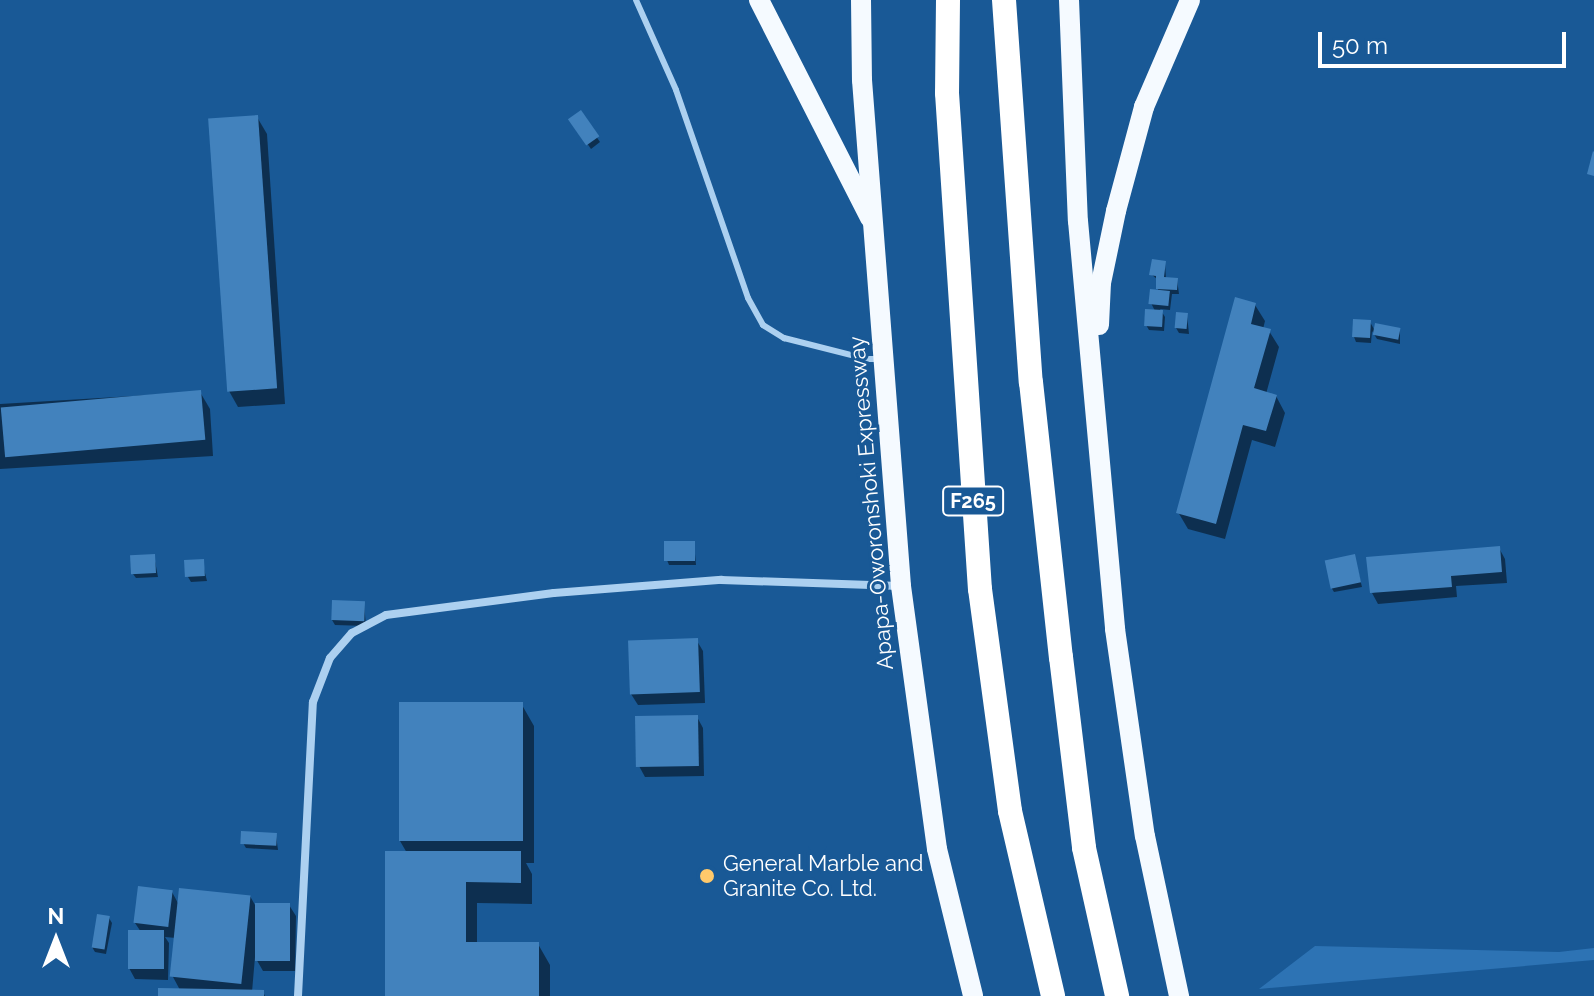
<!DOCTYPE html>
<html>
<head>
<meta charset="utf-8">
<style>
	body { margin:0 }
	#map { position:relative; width:1594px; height:996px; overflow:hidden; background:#195996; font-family:Raleway,sans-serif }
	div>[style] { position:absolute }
	.green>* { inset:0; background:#2d73b4 }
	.shadow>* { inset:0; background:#0007 }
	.building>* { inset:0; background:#4282bd; transform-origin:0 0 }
	.lane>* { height:6px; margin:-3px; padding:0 3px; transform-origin:3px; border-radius:3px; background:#acd0f0 }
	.street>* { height:8px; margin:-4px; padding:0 4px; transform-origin:4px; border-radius:4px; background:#acd0f0 }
	.primary>* { height:20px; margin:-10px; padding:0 10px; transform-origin:10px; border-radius:10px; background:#f5faff }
	.highway>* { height:24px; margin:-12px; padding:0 12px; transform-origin:12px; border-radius:12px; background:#fff }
	.dots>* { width:22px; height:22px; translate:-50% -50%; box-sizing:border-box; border:4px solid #195996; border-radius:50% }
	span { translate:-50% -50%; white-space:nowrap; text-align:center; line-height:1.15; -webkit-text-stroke:6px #195996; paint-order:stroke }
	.shield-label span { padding:2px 6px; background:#195996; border:2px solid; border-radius:6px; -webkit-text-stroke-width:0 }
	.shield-label { font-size:20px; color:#fff; font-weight:700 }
	.street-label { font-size:22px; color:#fff }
	.poi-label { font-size:22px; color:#fff }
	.left { translate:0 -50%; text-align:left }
	.north { position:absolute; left:16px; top:900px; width:80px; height:80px; -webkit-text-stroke:6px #195996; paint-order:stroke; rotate:0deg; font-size:22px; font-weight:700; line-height:32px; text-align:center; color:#fff }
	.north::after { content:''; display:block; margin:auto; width:28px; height:36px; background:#fff; clip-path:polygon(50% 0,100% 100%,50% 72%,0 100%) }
	.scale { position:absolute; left:1318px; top:32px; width:248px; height:36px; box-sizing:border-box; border:4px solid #fff; border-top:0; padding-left:10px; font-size:24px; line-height:28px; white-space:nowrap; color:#fff; -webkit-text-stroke:6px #195996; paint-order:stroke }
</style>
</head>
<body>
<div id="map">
	<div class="green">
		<i style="clip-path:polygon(1315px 946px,1559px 952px,1594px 948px,1594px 960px,1259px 989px)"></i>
	</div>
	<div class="shadow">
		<i style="clip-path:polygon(580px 113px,600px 142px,591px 149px,574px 124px)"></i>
		<i style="clip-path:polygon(257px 117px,267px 134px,285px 404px,238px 407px,229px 391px)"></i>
		<i style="clip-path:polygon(1165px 263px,1166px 279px,1177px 279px,1179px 294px,1172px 294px,1170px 310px,1160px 309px,1165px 317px,1164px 331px,1149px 330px,1146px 325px,1155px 311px,1151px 303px,1158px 292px,1158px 280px,1151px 274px)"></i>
		<i style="clip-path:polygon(1255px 305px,1265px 321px,1263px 329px,1269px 331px,1279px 347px,1266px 394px,1276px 396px,1285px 413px,1275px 447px,1252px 440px,1225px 539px,1188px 529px,1178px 512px)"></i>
		<i style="clip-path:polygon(1187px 315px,1189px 334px,1179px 333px,1176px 328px)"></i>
		<i style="clip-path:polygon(1370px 322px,1375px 331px,1400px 329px,1400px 344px,1377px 339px,1372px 331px,1371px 343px,1356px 342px,1354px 337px)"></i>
		<i style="clip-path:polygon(200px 392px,210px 409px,213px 456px,0 469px,0 404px)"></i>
		<i style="clip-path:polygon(694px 543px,696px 565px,669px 565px,667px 560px)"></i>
		<i style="clip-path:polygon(1499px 548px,1505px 559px,1507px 583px,1456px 586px,1457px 597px,1378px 604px,1372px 593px)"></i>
		<i style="clip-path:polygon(154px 556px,158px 577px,136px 578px,133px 574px)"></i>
		<i style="clip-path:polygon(1354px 556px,1362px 587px,1334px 592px,1331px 587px)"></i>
		<i style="clip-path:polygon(202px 561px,207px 581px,191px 582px,188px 577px)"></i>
		<i style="clip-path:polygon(364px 603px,366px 626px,335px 625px,332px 620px)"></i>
		<i style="clip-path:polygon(697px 641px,703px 651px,705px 703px,638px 705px,631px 694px)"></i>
		<i style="clip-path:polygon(522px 705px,534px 726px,534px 863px,526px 863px,532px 874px,532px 904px,477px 903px,477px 944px,538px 944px,550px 965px,550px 996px,387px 996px,407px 853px,400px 841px)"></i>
		<i style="clip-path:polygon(697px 717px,703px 728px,704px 776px,645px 777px,639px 766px)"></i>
		<i style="clip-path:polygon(276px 835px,278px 850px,246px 848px,243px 843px)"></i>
		<i style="clip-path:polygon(172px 892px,179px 905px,250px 896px,255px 905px,289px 905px,296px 916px,295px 971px,263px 971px,255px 957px,252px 992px,263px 992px,265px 996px,160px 996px,180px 990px,173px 977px,176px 938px,165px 937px,169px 943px,168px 980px,135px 979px,129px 968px,141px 932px,135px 923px)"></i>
		<i style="clip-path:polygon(109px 918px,112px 923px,106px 954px,95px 952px,92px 947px)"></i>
	</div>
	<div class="building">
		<i style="left:581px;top:110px;width:32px;height:16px;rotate:55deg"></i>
		<i style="left:258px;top:115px;width:274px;height:50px;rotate:86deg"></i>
		<i style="clip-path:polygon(1593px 151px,1594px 152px,1594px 176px,1587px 174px)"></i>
		<i style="clip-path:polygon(1152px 259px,1166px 261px,1164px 277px,1178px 278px,1177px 290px,1156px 289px,1156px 276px,1149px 275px)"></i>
		<i style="left:1150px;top:289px;width:20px;height:15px;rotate:6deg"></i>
		<i style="clip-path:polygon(1235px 297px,1256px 303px,1251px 324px,1271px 329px,1254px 388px,1277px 395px,1266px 431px,1243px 425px,1216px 524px,1176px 513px)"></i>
		<i style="left:1145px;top:309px;width:18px;height:17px;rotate:3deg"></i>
		<i style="left:1176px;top:312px;width:12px;height:16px;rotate:5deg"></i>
		<i style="left:1353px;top:319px;width:18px;height:18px;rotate:3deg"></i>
		<i style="left:1375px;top:323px;width:26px;height:12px;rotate:11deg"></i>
		<i style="left:201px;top:390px;width:50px;height:201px;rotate:85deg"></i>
		<i style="left:664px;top:541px;width:31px;height:20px"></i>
		<i style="clip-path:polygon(1500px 546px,1502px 572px,1451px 576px,1452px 587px,1370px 593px,1366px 557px)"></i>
		<i style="left:155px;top:554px;width:19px;height:25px;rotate:87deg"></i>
		<i style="left:1355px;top:554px;width:29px;height:31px;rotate:78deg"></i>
		<i style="left:204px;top:559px;width:17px;height:20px;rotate:87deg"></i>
		<i style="left:332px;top:600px;width:33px;height:20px;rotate:2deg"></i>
		<i style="left:698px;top:638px;width:54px;height:70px;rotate:88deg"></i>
		<i style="left:399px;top:702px;width:124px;height:139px"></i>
		<i style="left:698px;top:715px;width:51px;height:63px;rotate:89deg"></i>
		<i style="left:241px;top:831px;width:36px;height:13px;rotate:3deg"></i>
		<i style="clip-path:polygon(385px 851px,521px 851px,521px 883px,466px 882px,466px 942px,539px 942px,539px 996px,385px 996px)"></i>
		<i style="left:138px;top:886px;width:35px;height:37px;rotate:7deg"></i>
		<i style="left:179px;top:888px;width:72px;height:89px;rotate:6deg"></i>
		<i style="left:255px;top:903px;width:35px;height:58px"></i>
		<i style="left:97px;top:914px;width:13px;height:34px;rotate:9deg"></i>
		<i style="left:128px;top:930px;width:36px;height:39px"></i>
		<i style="clip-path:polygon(158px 988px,264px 990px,264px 996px,158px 996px)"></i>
	</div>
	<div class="lane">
		<i style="left:636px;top:0;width:98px;rotate:66deg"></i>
		<i style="left:676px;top:90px;width:220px;rotate:70.9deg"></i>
		<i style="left:748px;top:298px;width:31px;rotate:61deg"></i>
		<i style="left:763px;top:325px;width:25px;rotate:32deg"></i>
		<i style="left:784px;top:338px;width:86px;rotate:14.2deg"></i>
		<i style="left:867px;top:359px;width:12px"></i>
	</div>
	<div class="street">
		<i style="left:298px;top:996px;width:294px;rotate:-87.1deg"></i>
		<i style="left:313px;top:702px;width:47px;rotate:-68.9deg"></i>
		<i style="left:330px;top:658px;width:33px;rotate:-49deg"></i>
		<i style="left:352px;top:633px;width:38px;rotate:-28deg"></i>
		<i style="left:386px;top:615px;width:169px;rotate:-7.5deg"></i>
		<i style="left:554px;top:593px;width:168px;rotate:-4.5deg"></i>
		<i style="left:721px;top:580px;width:179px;rotate:1.9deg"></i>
	</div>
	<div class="primary">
		<i style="left:759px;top:0;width:245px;rotate:63deg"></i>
		<i style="left:861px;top:0;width:80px;rotate:89.3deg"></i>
		<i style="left:862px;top:80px;width:508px;rotate:85.59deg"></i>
		<i style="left:901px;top:586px;width:265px;rotate:82.2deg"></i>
		<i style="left:937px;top:849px;width:151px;rotate:76.2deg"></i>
		<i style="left:1069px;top:0;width:221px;rotate:87.7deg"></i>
		<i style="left:1078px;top:221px;width:410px;rotate:84.8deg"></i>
		<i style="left:1115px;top:629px;width:209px;rotate:81.8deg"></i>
		<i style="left:1145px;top:836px;width:164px;rotate:78deg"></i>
		<i style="left:1099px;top:325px;width:42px;rotate:-87.3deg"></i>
		<i style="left:1101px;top:283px;width:74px;rotate:-78.2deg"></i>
		<i style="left:1116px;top:211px;width:108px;rotate:-74.9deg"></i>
		<i style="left:1144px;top:107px;width:116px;rotate:-66.7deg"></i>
	</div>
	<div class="highway">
		<i style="left:948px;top:0;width:93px;rotate:90.6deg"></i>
		<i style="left:947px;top:93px;width:497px;rotate:86.2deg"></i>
		<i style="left:980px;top:589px;width:224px;rotate:82.3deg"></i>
		<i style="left:1010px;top:811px;width:190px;rotate:76.9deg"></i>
		<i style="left:1004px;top:0;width:383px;rotate:86deg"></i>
		<i style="left:1031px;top:382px;width:277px;rotate:83.8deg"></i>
		<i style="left:1061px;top:657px;width:192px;rotate:83.1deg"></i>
		<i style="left:1084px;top:848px;width:152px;rotate:77.4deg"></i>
	</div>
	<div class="dots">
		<i style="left:707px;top:876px;background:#ffc96b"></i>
	</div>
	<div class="shield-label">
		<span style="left:973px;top:501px">F265</span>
	</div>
	<div class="street-label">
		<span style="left:871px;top:503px;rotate:-95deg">Apapa-Oworonshoki Expressway</span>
	</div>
	<div class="poi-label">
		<span class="left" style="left:723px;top:876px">General Marble and<br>Granite Co. Ltd.</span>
	</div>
	<div class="north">N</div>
	<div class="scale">50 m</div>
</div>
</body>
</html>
